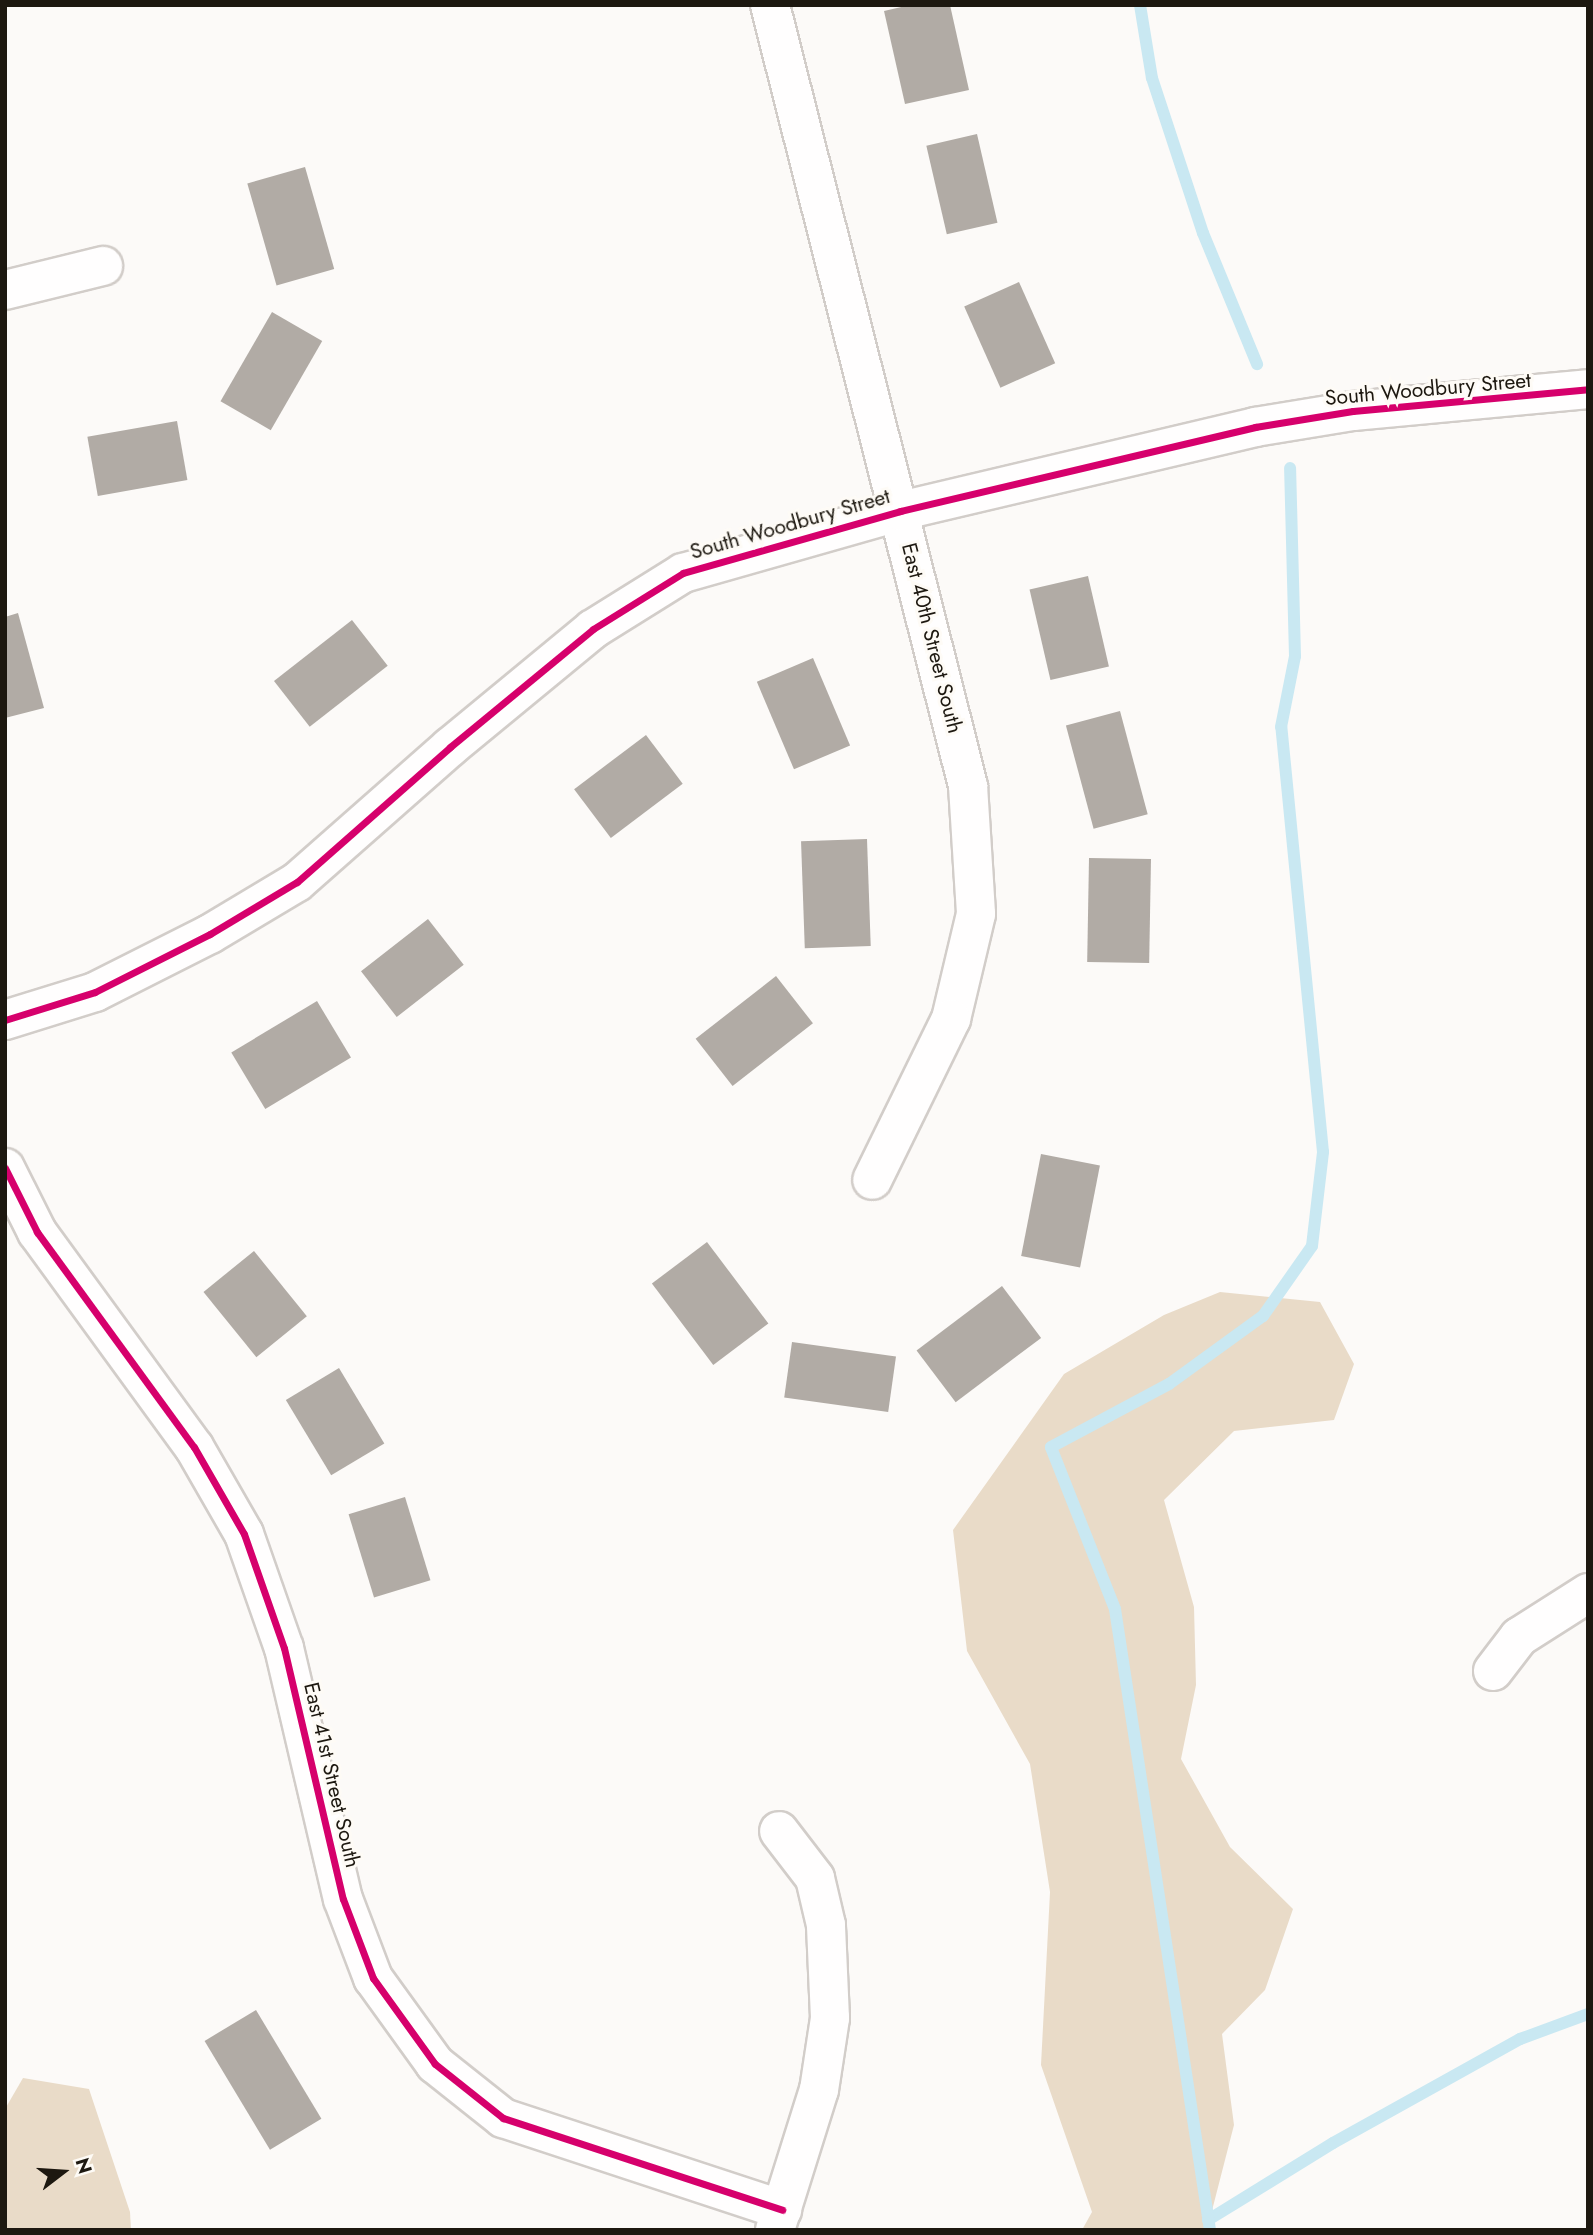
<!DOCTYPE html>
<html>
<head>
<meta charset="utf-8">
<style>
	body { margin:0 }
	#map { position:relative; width:1593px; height:2235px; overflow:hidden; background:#fcfaf8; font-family:Jost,sans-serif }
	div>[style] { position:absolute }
	.forest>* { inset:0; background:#e9dbc8 }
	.stream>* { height:12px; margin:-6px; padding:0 6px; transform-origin:6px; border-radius:6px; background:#c9e8f2 }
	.building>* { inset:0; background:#b1aba5; transform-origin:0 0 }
	.roads { filter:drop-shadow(2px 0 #d2cdc9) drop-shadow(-2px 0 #d2cdc9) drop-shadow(0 2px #d2cdc9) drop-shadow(0 -2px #d2cdc9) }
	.minor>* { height:38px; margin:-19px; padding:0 19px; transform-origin:19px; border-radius:19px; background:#fffefe }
	.cycleway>* { height:7px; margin:-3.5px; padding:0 3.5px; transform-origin:3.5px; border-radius:3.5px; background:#d6006c }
	span { translate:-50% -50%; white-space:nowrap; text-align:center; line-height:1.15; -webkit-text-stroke:6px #fefbf6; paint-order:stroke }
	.street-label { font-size:21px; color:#1d1810 }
	.frame { position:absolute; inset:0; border:7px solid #1d1810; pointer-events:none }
	.north { position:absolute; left:28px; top:2137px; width:70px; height:70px; -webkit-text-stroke:5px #fefbf6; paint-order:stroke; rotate:73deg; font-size:19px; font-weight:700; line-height:28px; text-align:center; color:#1d1810 }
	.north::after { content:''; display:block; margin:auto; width:24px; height:32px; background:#1d1810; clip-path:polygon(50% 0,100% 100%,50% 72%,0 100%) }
</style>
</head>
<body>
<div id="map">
	<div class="forest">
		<i style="clip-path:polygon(1220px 1292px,1320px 1302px,1354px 1364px,1334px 1420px,1234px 1431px,1164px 1500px,1194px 1607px,1196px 1685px,1181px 1759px,1230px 1847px,1293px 1909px,1265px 1990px,1222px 2034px,1234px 2125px,1207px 2230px,1082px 2230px,1092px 2212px,1041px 2065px,1050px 1892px,1030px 1764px,967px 1651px,953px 1530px,1064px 1374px,1164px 1315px)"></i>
		<i style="clip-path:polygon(23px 2078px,89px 2089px,130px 2212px,131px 2230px,5px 2230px,5px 2109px)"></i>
	</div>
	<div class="stream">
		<i style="left:1140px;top:5px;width:74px;rotate:80.7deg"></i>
		<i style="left:1152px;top:78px;width:163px;rotate:71.8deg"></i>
		<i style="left:1203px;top:233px;width:142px;rotate:67.6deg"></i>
		<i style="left:1208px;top:2220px;width:147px;rotate:-31.6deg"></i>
		<i style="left:1333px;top:2143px;width:214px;rotate:-29.1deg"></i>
		<i style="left:1520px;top:2039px;width:72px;rotate:-20.2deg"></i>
		<i style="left:1210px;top:2230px;width:628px;rotate:-98.7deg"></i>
		<i style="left:1115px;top:1609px;width:174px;rotate:-111.6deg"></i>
		<i style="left:1051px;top:1447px;width:134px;rotate:-28.1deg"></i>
		<i style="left:1169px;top:1384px;width:116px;rotate:-35.9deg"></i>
		<i style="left:1263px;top:1316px;width:85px;rotate:-55deg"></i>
		<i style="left:1312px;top:1246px;width:95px;rotate:-83.3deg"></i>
		<i style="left:1323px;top:1152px;width:427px;rotate:-95.6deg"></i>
		<i style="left:1281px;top:727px;width:72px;rotate:-78.8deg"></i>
		<i style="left:1295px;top:656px;width:188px;rotate:-91.5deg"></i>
	</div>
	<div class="building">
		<i style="clip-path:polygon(910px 5px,950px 5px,969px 90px,905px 104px,884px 11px)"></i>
		<i style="left:977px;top:134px;width:91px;height:52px;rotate:77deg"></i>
		<i style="left:305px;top:167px;width:106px;height:60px;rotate:74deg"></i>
		<i style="left:1019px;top:282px;width:89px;height:60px;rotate:66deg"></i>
		<i style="left:272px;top:312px;width:58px;height:103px;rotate:30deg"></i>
		<i style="left:177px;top:421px;width:60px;height:91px;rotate:80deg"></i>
		<i style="left:1088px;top:576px;width:93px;height:60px;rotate:77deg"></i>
		<i style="clip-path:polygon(18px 613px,44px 708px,5px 718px,5px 617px)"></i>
		<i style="left:352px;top:620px;width:58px;height:99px;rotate:52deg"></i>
		<i style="left:813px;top:658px;width:95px;height:61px;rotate:67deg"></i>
		<i style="left:1120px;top:711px;width:107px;height:56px;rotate:75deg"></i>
		<i style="left:646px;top:735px;width:61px;height:90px;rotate:53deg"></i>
		<i style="left:867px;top:839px;width:107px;height:66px;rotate:88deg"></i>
		<i style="left:1089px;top:858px;width:62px;height:104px;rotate:1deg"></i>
		<i style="left:428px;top:919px;width:58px;height:85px;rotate:52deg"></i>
		<i style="left:776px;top:976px;width:60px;height:102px;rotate:52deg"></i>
		<i style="left:317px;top:1001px;width:66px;height:100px;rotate:59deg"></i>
		<i style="left:1041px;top:1154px;width:60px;height:104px;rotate:11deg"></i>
		<i style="left:707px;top:1242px;width:102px;height:69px;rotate:53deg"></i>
		<i style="left:254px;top:1251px;width:84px;height:65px;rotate:51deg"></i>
		<i style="left:1002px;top:1286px;width:65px;height:107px;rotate:53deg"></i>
		<i style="left:792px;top:1342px;width:105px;height:56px;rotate:8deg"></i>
		<i style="left:339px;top:1368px;width:88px;height:62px;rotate:59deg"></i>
		<i style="left:405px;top:1497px;width:87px;height:59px;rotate:73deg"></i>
		<i style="left:256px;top:2010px;width:127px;height:60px;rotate:59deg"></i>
	</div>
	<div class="roads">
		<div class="minor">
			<i style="left:770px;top:5px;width:806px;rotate:75.77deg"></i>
			<i style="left:968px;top:786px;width:128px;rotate:86.4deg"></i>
			<i style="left:976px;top:914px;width:108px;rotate:103.4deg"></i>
			<i style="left:951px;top:1019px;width:179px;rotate:116.1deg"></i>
			<i style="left:5px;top:290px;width:101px;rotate:-13.8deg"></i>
			<i style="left:5px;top:1020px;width:94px;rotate:-17.3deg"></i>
			<i style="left:95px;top:992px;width:129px;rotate:-26.8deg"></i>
			<i style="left:210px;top:934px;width:101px;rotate:-30.9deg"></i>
			<i style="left:297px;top:882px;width:204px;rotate:-41.4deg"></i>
			<i style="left:450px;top:747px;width:185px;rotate:-39.5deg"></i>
			<i style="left:593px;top:629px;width:106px;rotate:-31.9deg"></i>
			<i style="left:683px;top:573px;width:226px;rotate:-15.9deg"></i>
			<i style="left:900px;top:511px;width:365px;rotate:-13.3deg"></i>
			<i style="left:1255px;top:427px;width:99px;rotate:-9.3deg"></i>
			<i style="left:1353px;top:411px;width:236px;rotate:-5.3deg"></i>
			<i style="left:5px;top:1168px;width:72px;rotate:63.4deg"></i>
			<i style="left:37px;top:1232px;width:266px;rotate:53.9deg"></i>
			<i style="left:194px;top:1447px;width:100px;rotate:60.1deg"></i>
			<i style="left:244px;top:1534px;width:121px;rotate:70.7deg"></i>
			<i style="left:284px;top:1648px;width:258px;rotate:76.8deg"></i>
			<i style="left:343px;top:1899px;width:85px;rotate:69.2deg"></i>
			<i style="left:373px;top:1978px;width:106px;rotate:54.2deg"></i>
			<i style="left:435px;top:2064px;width:87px;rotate:38.5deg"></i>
			<i style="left:503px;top:2118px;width:294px;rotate:18.2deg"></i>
			<i style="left:1493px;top:1671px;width:43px;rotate:-52.6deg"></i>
			<i style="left:1519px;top:1637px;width:82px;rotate:-32.5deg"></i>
			<i style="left:775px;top:2230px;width:147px;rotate:-72.6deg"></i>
			<i style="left:819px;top:2090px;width:73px;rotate:-81.3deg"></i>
			<i style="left:830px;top:2018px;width:93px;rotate:-92.5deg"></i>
			<i style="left:826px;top:1925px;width:48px;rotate:-103.2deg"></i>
			<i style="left:815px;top:1878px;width:59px;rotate:-127.5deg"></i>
		</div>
	</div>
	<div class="cycleway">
		<i style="left:5px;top:1020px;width:94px;rotate:-17.3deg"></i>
		<i style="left:95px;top:992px;width:129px;rotate:-26.8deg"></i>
		<i style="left:210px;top:934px;width:101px;rotate:-30.9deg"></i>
		<i style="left:297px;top:882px;width:204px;rotate:-41.4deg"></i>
		<i style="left:450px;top:747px;width:185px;rotate:-39.5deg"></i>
		<i style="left:593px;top:629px;width:106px;rotate:-31.9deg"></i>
		<i style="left:683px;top:573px;width:226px;rotate:-15.9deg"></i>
		<i style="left:900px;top:511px;width:365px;rotate:-13.3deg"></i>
		<i style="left:1255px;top:427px;width:99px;rotate:-9.3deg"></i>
		<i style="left:1353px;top:411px;width:236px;rotate:-5.3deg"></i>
		<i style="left:5px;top:1168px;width:72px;rotate:63.4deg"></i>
		<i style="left:37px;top:1232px;width:266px;rotate:53.9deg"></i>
		<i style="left:194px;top:1447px;width:100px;rotate:60.1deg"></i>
		<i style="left:244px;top:1534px;width:121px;rotate:70.7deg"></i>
		<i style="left:284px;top:1648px;width:258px;rotate:76.8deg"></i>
		<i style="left:343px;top:1899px;width:85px;rotate:69.2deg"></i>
		<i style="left:373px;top:1978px;width:106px;rotate:54.2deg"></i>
		<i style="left:435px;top:2064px;width:87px;rotate:38.5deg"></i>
		<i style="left:503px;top:2118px;width:294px;rotate:18.2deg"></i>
	</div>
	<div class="street-label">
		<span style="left:1428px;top:389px;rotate:-5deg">South Woodbury Street</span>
		<span style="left:790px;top:524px;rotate:-16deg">South Woodbury Street</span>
		<span style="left:932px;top:638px;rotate:76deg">East 40th Street South</span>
		<span style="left:332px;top:1775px;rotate:77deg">East 41st Street South</span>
	</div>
	<div class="frame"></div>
	<div class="north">N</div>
</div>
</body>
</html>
